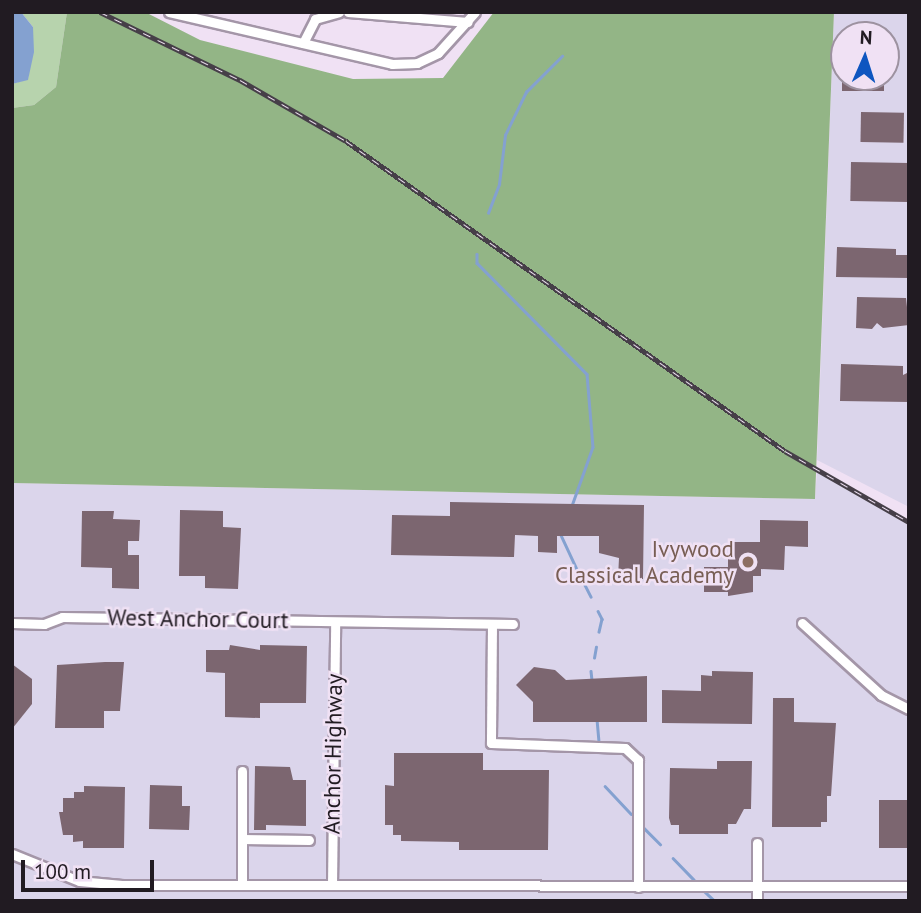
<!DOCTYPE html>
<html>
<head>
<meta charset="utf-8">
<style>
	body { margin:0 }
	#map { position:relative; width:921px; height:913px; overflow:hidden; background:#f0e1f4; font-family:"PT Sans",sans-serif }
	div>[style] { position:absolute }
	.industrial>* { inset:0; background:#dbd5eb }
	.green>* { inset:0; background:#b7d3ad }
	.forest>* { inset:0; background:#93b586 }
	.water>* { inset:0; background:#84a1d0 }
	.stream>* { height:2.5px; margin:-1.25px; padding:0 1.25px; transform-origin:1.25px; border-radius:1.25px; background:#84a1d0 }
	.building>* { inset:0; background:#7c6670; transform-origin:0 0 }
	.roads { filter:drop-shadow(2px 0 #a496a8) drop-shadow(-2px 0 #a496a8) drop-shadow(0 2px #a496a8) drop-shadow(0 -2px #a496a8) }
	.minor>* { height:9px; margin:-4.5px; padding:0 4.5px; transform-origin:4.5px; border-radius:4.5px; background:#fff }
	.rail>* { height:5px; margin-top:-2.5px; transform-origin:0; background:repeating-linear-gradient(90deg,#f0e1f4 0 8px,#463f48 0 16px); box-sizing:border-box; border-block:2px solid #463f48 }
	.dots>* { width:19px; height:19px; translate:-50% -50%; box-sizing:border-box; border:4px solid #f0e1f4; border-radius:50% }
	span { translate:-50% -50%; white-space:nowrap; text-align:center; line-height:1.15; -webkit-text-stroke:5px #f0e1f4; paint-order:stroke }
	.education-label { font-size:23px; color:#785e54 }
	.right { translate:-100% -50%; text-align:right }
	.street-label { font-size:23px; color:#211b22 }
	.frame { position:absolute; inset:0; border:14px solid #211b22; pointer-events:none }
	.north { position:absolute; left:830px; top:21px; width:70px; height:70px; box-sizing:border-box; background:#f0e1f4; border:2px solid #9d92a0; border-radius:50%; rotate:3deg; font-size:19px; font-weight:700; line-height:28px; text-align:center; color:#211b22 }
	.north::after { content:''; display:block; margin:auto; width:24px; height:32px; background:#0e56c0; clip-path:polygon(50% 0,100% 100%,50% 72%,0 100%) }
	.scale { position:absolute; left:21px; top:860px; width:133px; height:32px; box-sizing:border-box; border:4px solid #211b22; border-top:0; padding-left:9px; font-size:21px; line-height:24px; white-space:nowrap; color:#211b22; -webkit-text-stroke:5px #f0e1f4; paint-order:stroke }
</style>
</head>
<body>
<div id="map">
	<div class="industrial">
		<i style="clip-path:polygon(evenodd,834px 12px,909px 12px,909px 507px,817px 460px,834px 12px,844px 35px,886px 35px,886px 77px,844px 77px,844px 35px)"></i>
		<i style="clip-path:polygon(817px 470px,909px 522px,909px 901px,12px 901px,12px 483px,815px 499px)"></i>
	</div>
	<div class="green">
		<i style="clip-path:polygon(21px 12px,67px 12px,56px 87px,34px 105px,12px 108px,12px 84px,28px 79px,33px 27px)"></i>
	</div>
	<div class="forest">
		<i style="clip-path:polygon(67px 12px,145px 12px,200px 40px,353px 79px,443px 78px,494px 12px,834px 12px,815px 499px,12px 483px,12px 108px,34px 105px,56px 87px)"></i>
	</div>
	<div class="water">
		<i style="clip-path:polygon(12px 12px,21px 12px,33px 27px,34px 52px,28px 80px,12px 84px)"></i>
	</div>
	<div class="stream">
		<i style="left:488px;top:213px;width:31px;rotate:-69deg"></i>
		<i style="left:499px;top:184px;width:49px;rotate:-83deg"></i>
		<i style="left:505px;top:135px;width:48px;rotate:-64deg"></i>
		<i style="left:526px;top:92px;width:51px;rotate:-45deg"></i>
		<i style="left:477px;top:254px;width:9px;rotate:90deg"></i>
		<i style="left:477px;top:263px;width:156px;rotate:45.3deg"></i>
		<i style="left:587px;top:374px;width:73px;rotate:85.3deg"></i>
		<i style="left:593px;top:447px;width:63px;rotate:109.6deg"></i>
		<i style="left:561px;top:535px;width:40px;rotate:65deg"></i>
		<i style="left:585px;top:585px;width:13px;rotate:63deg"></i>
		<i style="left:598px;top:611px;width:9px;rotate:63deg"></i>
		<i style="left:602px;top:619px;width:13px;rotate:103deg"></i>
		<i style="left:594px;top:658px;width:11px;rotate:-80deg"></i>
		<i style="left:591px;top:671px;width:10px;rotate:84deg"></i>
		<i style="left:597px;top:719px;width:21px;rotate:85deg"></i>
		<i style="left:605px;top:786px;width:38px;rotate:47deg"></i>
		<i style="left:644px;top:828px;width:23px;rotate:45deg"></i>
		<i style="left:673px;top:858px;width:30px;rotate:46deg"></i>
		<i style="left:702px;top:889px;width:18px;rotate:43deg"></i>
	</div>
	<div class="building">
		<i style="left:842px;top:77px;width:42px;height:14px"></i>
		<i style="left:861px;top:112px;width:43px;height:30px;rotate:1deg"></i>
		<i style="left:851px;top:162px;width:58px;height:39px;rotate:1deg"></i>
		<i style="clip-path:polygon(837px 247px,896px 249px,896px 255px,909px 255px,909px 278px,836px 277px)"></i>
		<i style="clip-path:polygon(857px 297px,906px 298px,909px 325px,883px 328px,877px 323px,872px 329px,856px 328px)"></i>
		<i style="clip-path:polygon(841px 364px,903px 366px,903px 375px,909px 372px,909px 402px,840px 401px)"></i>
		<i style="clip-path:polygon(450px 502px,644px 505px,643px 579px,618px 578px,619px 558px,599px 553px,599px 536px,557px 536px,557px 553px,538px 552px,538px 536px,515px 535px,514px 557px,391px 555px,392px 515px,450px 516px)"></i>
		<i style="clip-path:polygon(180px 510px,223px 511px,223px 527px,241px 528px,238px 589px,205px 588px,205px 576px,179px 576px)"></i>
		<i style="clip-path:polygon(82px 511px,114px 511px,113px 519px,140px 520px,139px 541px,128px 541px,128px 555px,139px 555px,139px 589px,112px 588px,112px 568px,81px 567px)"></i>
		<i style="clip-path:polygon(760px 520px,808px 521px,808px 547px,785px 546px,784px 570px,761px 569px,761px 576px,753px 576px,753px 592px,728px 596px,728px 592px,704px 592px,704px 567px,728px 567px,728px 542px,760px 542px)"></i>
		<i style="clip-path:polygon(230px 645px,260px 650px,260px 645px,307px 646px,306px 703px,260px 703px,260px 718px,225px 717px,225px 673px,206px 672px,206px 650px,229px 650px)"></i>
		<i style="clip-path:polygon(105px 662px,124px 662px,120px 711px,104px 711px,104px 728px,55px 728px,57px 665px)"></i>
		<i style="clip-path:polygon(12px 664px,32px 679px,32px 704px,12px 729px)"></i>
		<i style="clip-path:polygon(534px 667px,555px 670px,566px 680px,647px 676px,647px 722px,533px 722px,533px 702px,516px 685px)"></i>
		<i style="clip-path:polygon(712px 671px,753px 672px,752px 724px,662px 723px,662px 690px,701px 691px,701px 675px,712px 676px)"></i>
		<i style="clip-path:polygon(773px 698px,794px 698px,794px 722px,836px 723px,831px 796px,827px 796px,827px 822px,821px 822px,821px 827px,772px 827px)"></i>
		<i style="clip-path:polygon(394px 753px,483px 753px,483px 770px,549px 770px,548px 850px,459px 850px,459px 842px,401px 841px,401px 835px,393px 835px,393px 825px,385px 825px,385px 785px,394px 786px)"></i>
		<i style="clip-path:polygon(717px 761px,752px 761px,751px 809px,744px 809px,736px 824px,728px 824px,728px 834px,679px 834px,679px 825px,671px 825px,669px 818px,670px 768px,717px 769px)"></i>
		<i style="clip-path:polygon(255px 766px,290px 767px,293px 780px,306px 780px,306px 826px,266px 825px,266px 830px,254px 830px)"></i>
		<i style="clip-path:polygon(150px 785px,182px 786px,182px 806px,190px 806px,189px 830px,149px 829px)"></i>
		<i style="clip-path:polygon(84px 786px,125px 787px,124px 848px,83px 848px,83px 841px,73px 842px,73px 835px,63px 835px,59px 812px,63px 812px,63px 798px,74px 798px,74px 792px,84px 792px)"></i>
		<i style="left:879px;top:800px;width:30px;height:48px"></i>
	</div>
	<div class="roads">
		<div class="minor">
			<i style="left:169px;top:12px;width:229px;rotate:13.1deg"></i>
			<i style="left:392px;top:64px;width:25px;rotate:-2deg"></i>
			<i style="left:417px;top:63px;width:23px;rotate:-25deg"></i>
			<i style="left:438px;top:53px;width:55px;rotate:-47.9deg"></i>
			<i style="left:348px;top:12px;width:120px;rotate:4.8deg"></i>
			<i style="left:303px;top:43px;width:27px;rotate:-63deg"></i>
			<i style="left:315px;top:19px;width:25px;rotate:-16deg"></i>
			<i style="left:12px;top:623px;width:32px;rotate:2deg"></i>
			<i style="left:44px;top:624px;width:19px;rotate:-21deg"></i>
			<i style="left:62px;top:617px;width:451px;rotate:0.9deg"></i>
			<i style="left:802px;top:623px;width:107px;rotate:42.3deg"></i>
			<i style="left:881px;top:695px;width:31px;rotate:27deg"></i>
			<i style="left:492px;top:624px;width:119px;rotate:90.5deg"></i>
			<i style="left:491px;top:743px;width:134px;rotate:2.1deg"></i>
			<i style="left:625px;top:748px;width:18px;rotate:43deg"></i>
			<i style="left:638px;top:760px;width:127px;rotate:90deg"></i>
			<i style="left:242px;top:771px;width:114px;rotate:90deg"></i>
			<i style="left:242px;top:839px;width:67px;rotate:0.9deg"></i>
			<i style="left:12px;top:854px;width:72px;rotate:21.9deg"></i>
			<i style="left:79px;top:881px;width:43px;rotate:5.3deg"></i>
			<i style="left:122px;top:885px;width:787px;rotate:0.07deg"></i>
			<i style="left:332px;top:885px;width:263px;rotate:-89.3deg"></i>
			<i style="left:757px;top:901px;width:58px;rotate:-90deg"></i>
		</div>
	</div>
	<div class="rail">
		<i style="left:100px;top:12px;width:156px;rotate:25.9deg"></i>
		<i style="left:240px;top:80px;width:122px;rotate:29.9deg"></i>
		<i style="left:346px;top:141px;width:537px;rotate:35.23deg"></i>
		<i style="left:785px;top:451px;width:143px;rotate:29.8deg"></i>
	</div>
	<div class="dots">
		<i style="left:748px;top:562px;background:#8d6e63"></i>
	</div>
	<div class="education-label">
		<span class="right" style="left:734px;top:562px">Ivywood<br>Classical Academy</span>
	</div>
	<div class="street-label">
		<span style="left:198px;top:619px;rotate:1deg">West Anchor Court</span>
		<span style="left:333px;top:754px;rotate:-89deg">Anchor Highway</span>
	</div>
	<div class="frame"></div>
	<div class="north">N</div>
	<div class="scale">100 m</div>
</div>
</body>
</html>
